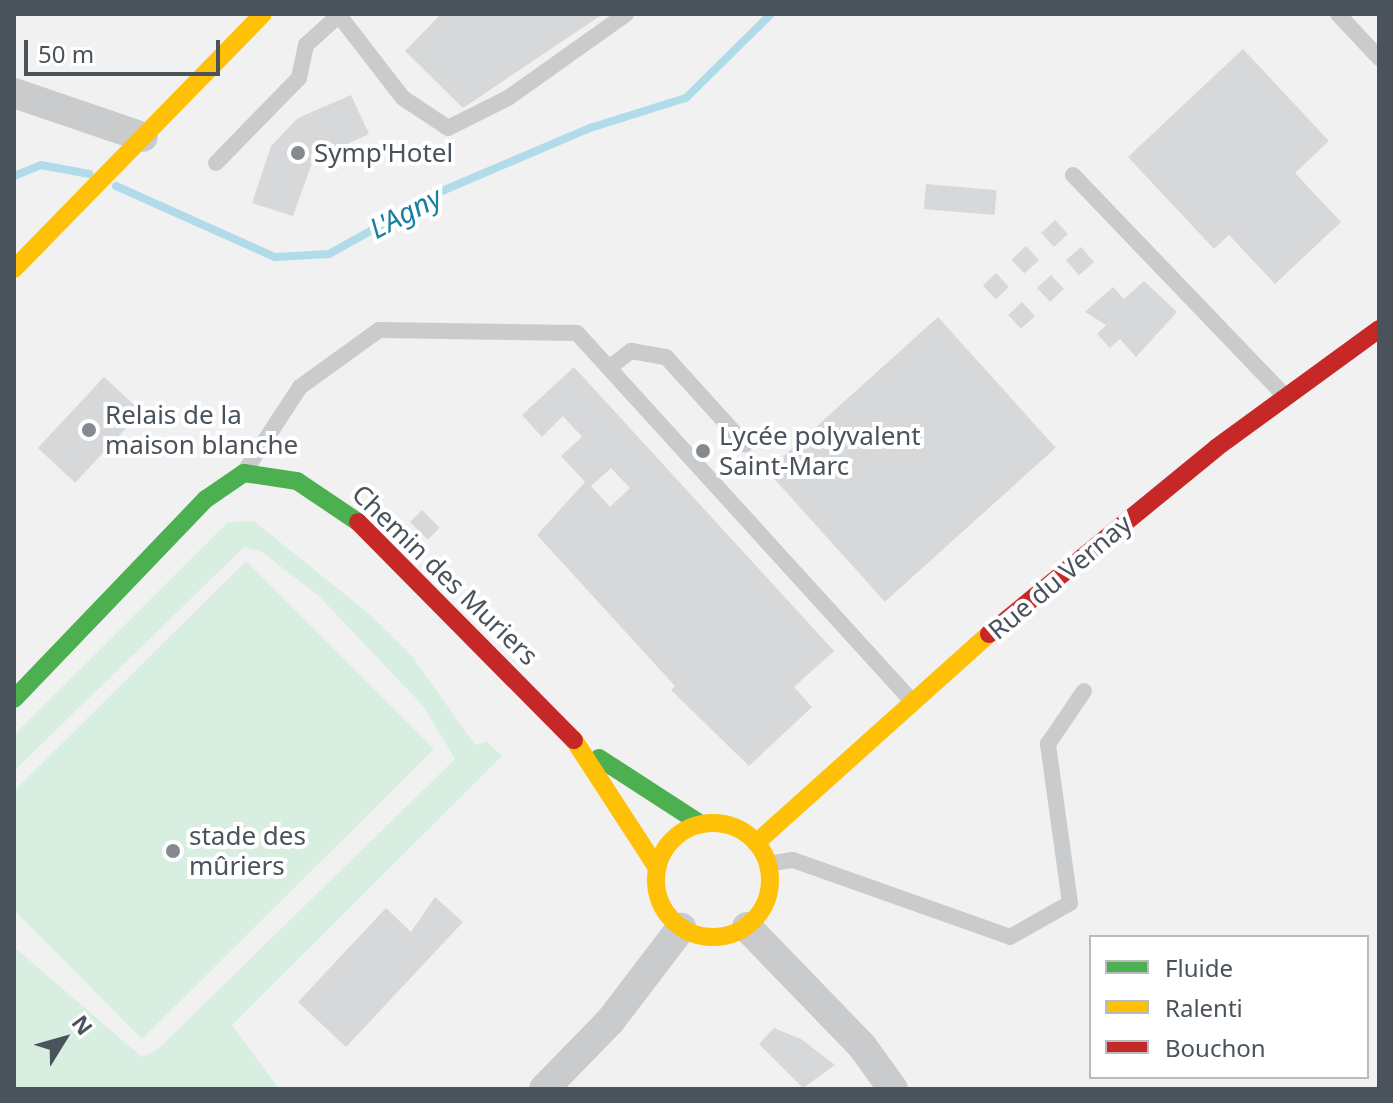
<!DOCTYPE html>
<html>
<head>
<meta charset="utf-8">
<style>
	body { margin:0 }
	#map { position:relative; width:1393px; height:1103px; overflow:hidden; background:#f1f1f1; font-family:"Noto Sans",sans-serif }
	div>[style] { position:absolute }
	.green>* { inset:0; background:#d8eee1 }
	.stream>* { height:8px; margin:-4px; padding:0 4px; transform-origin:4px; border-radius:4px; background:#b0dbe9 }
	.building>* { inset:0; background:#d7d8da; transform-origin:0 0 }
	.lane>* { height:16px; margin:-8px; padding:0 8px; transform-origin:8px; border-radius:8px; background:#c9cbcd }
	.street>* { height:30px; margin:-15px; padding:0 15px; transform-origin:15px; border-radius:15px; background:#c9cbcd }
	.fast>* { height:18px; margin:-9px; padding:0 9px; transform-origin:9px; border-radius:9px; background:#4caf50 }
	.slow>* { height:18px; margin:-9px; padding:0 9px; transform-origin:9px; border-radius:9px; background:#ffc107 }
	.slow>.ring { margin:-9px; padding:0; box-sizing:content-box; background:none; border:18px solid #ffc107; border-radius:50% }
	.jam>* { height:18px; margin:-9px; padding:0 9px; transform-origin:9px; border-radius:9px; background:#c62828 }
	.dots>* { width:22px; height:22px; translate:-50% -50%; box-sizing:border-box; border:4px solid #fff; border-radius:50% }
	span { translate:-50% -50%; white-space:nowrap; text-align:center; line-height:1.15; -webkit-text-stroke:8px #fff; paint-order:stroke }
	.poi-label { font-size:26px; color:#4a535c }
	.left { translate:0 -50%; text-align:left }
	.street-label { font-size:26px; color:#4a535c }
	.water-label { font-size:28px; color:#197fa0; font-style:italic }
	.frame { position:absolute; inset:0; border:16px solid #4a535c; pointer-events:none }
	.legend { position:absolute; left:1089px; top:935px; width:280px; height:144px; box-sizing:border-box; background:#fff; border:2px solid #b7babe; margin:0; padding:10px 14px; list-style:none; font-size:24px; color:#4a535c }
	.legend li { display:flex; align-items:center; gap:16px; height:40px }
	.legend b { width:40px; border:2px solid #b7babe }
	.north { position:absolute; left:24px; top:999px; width:80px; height:80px; -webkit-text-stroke:6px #fff; paint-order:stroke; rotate:53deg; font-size:22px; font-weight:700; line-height:32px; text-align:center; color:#4a535c }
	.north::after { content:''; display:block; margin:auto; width:28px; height:36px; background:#4a535c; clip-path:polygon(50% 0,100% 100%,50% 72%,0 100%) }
	.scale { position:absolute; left:24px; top:40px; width:196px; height:36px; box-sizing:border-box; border:4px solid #4a535c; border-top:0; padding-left:10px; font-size:24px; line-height:28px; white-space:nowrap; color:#4a535c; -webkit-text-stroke:6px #fff; paint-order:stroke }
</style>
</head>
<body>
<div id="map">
	<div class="green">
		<i style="clip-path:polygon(254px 521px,368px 613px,412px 656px,475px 745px,487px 742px,502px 756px,232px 1025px,279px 1089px,14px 1089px,14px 947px,142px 1057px,157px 1050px,455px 759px,424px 707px,319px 596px,262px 552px,244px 547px,14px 771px,14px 735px,228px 522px)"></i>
		<i style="clip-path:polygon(246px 561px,434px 749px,142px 1039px,14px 910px,14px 791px)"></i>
	</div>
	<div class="stream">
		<i style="left:14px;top:176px;width:29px;rotate:-22deg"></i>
		<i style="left:41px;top:165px;width:49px;rotate:10.6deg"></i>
		<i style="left:116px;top:186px;width:174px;rotate:24.1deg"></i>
		<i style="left:275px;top:257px;width:54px;rotate:-3.2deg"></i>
		<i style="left:329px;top:254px;width:129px;rotate:-29.1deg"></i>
		<i style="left:442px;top:191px;width:161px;rotate:-23.1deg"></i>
		<i style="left:590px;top:128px;width:101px;rotate:-17.4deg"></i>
		<i style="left:686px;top:98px;width:120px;rotate:-44.7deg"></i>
	</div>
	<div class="building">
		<i style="clip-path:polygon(441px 14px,603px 14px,463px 108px,405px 51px)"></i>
		<i style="clip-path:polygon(1243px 49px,1329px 141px,1295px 173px,1341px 222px,1275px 284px,1229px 235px,1214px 249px,1128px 157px)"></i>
		<i style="clip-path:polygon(351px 95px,369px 134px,313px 160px,293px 216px,252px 203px,271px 146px,298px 118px)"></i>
		<i style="left:926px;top:184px;width:71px;height:25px;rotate:5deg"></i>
		<i style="left:1055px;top:220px;width:19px;height:19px;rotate:47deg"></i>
		<i style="left:1026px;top:246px;width:19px;height:20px;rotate:47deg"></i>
		<i style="left:1081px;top:247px;width:20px;height:20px;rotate:49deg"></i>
		<i style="left:996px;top:273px;width:19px;height:18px;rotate:47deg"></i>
		<i style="left:1051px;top:275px;width:19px;height:19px;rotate:47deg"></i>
		<i style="clip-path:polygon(1144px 281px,1177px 312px,1136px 357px,1120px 339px,1110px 348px,1097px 334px,1106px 325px,1085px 312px,1113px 287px,1124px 299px)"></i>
		<i style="left:1022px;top:302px;width:19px;height:19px;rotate:47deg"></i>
		<i style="left:938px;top:317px;width:176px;height:230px;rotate:48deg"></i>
		<i style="clip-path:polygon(evenodd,574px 367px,834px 651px,794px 687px,812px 707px,749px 766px,671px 690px,675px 686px,537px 535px,585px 482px,561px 456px,582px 437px,563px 416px,542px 437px,522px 415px,574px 367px,611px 468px,630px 488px,610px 507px,591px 486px,611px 468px)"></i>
		<i style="left:104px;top:377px;width:51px;height:97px;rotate:43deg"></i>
		<i style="left:422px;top:510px;width:25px;height:17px;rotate:45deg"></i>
		<i style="clip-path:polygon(435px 897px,463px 922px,346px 1047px,298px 1002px,386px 908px,411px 932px)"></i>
		<i style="clip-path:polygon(774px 1028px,801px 1039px,835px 1065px,803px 1088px,759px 1044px)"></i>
	</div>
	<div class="lane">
		<i style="left:338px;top:14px;width:106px;rotate:52.3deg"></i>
		<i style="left:403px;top:98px;width:54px;rotate:33.7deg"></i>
		<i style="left:448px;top:128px;width:67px;rotate:-26.6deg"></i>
		<i style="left:508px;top:98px;width:145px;rotate:-35.4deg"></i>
		<i style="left:1338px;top:14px;width:60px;rotate:47deg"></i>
		<i style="left:216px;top:163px;width:119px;rotate:-45.7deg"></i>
		<i style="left:299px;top:78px;width:34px;rotate:-78deg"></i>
		<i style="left:306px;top:45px;width:45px;rotate:-42.3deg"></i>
		<i style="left:1073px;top:175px;width:306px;rotate:46.2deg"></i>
		<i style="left:609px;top:368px;width:28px;rotate:-38deg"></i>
		<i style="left:631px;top:351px;width:36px;rotate:10deg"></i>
		<i style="left:666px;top:357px;width:118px;rotate:47.8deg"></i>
		<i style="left:245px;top:471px;width:100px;rotate:-56.8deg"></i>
		<i style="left:300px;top:387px;width:97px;rotate:-35.8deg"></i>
		<i style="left:379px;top:330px;width:198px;rotate:0.9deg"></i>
		<i style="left:577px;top:333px;width:496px;rotate:47.7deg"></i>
		<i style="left:767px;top:864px;width:26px;rotate:-9deg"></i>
		<i style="left:793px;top:860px;width:230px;rotate:19.5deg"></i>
		<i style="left:1010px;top:937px;width:69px;rotate:-29.5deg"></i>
		<i style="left:1070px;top:903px;width:161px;rotate:-97.9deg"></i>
		<i style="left:1048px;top:744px;width:64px;rotate:-55.8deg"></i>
	</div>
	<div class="street">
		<i style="left:14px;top:93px;width:136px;rotate:18.8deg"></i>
		<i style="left:747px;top:927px;width:165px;rotate:46deg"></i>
		<i style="left:862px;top:1046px;width:53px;rotate:54.2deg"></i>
		<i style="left:544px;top:1089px;width:96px;rotate:-45.8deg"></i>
		<i style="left:611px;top:1020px;width:116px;rotate:-52.7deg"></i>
	</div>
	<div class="fast">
		<i style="left:14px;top:699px;width:277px;rotate:-46.2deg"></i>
		<i style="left:206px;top:499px;width:46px;rotate:-34.4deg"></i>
		<i style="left:244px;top:473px;width:54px;rotate:8.6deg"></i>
		<i style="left:297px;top:481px;width:73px;rotate:33.9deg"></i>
		<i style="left:599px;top:758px;width:121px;rotate:32.9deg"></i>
	</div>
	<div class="slow">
		<i style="left:14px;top:269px;width:356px;rotate:-45.7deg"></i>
		<i style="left:574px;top:740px;width:153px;rotate:57deg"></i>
		<i class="ring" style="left:656px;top:823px;width:96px;height:96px"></i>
		<i style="left:756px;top:843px;width:313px;rotate:-41.9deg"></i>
	</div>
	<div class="jam">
		<i style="left:358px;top:522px;width:307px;rotate:45.3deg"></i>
		<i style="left:989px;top:634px;width:293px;rotate:-39.3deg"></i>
		<i style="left:1216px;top:448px;width:202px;rotate:-36.1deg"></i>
	</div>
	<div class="dots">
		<i style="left:298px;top:153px;background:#848a90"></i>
		<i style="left:89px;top:430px;background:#848a90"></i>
		<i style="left:703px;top:451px;background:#848a90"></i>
		<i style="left:173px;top:851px;background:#848a90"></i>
	</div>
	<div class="poi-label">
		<span class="left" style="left:314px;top:153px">Symp'Hotel</span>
		<span class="left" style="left:105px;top:430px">Relais de la<br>maison blanche</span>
		<span class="left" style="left:719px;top:451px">Lycée polyvalent<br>Saint-Marc</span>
		<span class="left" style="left:189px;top:851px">stade des<br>mûriers</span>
	</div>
	<div class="street-label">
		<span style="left:445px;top:575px;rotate:44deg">Chemin des Muriers</span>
		<span style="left:1060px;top:577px;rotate:-40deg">Rue du Vernay</span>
	</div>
	<div class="water-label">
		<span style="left:405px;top:212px;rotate:-28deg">L'Agny</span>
	</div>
	<div class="frame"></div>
	<ul class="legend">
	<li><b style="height:10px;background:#4caf50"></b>Fluide</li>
	<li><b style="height:10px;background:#ffc107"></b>Ralenti</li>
	<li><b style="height:10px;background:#c62828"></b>Bouchon</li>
	</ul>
	<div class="north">N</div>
	<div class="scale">50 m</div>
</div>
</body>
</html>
